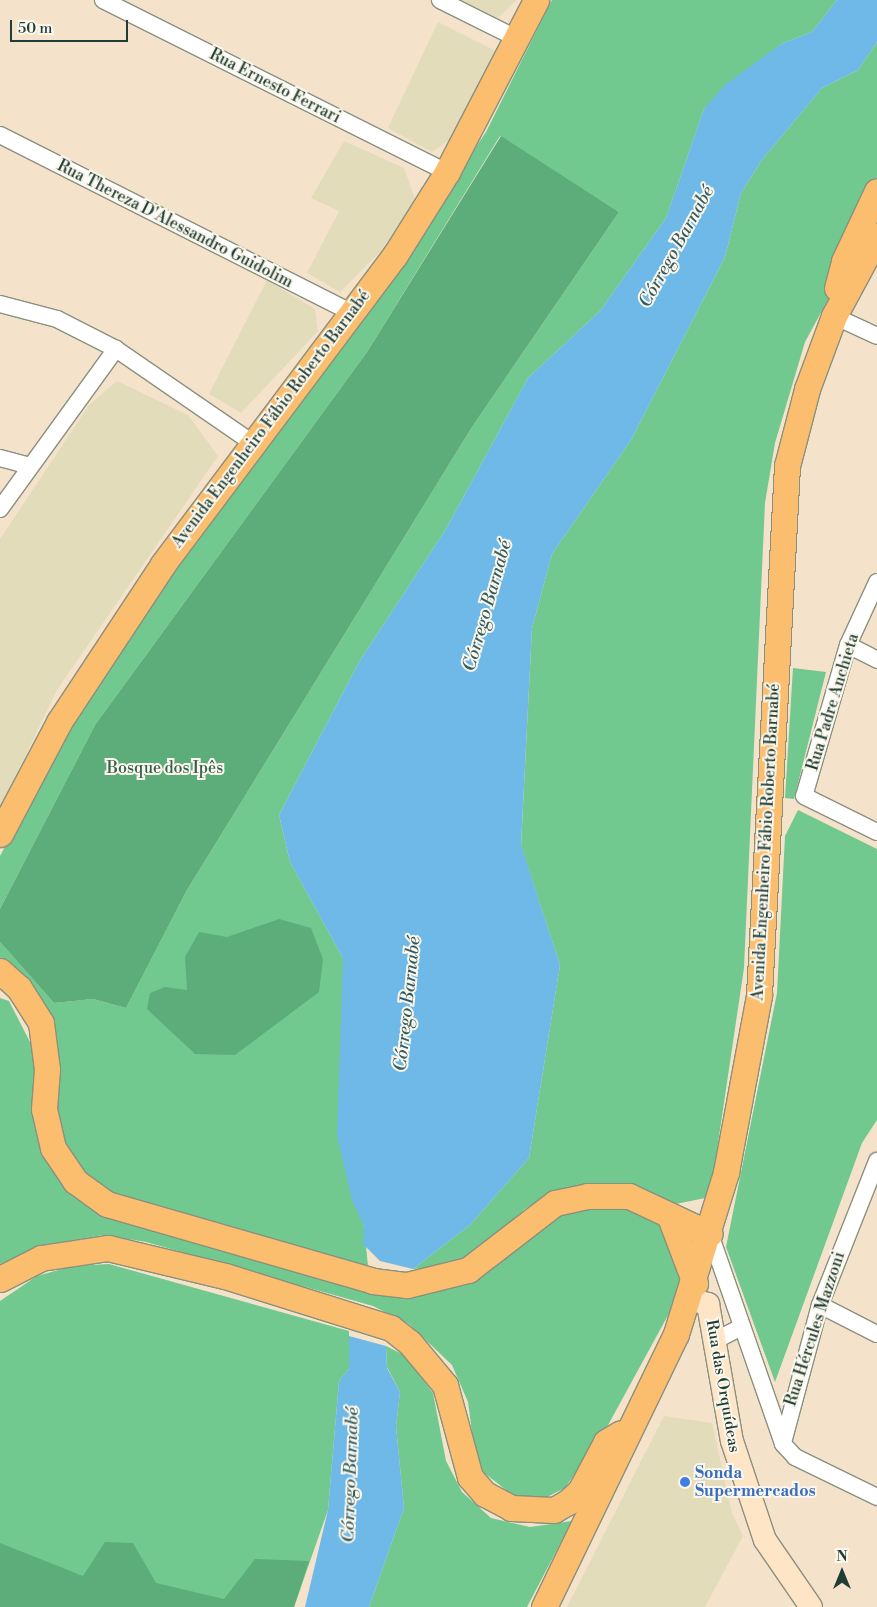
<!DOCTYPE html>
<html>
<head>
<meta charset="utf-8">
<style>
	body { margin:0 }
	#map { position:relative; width:877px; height:1607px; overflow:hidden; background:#f4e3ca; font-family:"Libre Bodoni",serif }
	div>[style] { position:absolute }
	.built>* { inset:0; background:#e2dcba }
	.green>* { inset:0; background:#71c98f }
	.forest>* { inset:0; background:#5cad7a }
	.water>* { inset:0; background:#6eb9e7 }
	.roads { filter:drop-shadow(1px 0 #8a907f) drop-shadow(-1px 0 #8a907f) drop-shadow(0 1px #8a907f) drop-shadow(0 -1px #8a907f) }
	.minor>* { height:16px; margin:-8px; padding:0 8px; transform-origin:8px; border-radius:8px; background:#fff }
	.secondary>* { height:22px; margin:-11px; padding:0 11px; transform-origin:11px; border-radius:11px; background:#fde5c5 }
	.primary>* { height:25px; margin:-12.5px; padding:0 12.5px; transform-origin:12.5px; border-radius:12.5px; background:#fbbd6e }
	.dots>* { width:14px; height:14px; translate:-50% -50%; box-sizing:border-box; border:2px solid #fbf7ec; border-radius:50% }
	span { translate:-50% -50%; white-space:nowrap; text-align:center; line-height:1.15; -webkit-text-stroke:4px #fbf7ec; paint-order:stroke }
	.street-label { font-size:16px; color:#1f3d34 }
	.park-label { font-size:16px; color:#34604b }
	.shop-label { font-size:16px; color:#366cbe; font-weight:700 }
	.left { translate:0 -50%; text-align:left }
	.water-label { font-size:18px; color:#335c61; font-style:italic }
	.north { position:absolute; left:817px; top:1547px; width:50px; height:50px; -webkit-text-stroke:4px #fbf7ec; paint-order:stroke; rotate:0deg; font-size:14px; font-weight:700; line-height:20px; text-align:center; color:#1f3d34 }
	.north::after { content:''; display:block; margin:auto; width:18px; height:22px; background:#1f3d34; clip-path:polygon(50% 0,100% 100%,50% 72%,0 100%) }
	.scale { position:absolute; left:10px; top:20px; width:118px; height:22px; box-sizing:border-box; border:2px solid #1f3d34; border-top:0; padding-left:6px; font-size:15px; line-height:18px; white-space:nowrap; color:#1f3d34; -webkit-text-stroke:4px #fbf7ec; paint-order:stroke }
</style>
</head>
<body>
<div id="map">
	<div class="built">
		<i style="clip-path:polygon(461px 0,517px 0,498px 18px)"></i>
		<i style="clip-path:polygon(438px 22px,496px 51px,454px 137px,432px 152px,388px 128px)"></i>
		<i style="clip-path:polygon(344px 141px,404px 168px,415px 199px,381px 251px,340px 292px,307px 273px,339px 211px,311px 198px)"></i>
		<i style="clip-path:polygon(267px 280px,315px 309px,318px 331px,241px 413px,209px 394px)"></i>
		<i style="clip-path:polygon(117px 381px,188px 415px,218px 456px,57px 690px,0 808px,0 539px,89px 405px)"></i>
		<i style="clip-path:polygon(664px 1416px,712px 1423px,732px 1513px,743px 1536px,705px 1607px,567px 1607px)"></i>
	</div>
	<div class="green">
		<i style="clip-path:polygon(552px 0,837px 0,812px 32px,781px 44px,704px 109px,666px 218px,600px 311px,528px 378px,446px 529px,359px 662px,279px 815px,290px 862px,343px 958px,347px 1173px,364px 1226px,368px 1266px,109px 1192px,81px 1171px,64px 1143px,57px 1117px,57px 1073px,0 961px,0 942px,54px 1003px,93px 999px,126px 1008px,187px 890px,472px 427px,619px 212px,500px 136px,367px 352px,95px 725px,0 909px,0 856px,58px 747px,123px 639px,364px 313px,486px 132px)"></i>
		<i style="clip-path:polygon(877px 42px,877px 177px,844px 246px,830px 296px,805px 342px,775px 443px,765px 503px,744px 968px,710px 1197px,676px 1204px,555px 1191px,525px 1209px,476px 1253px,446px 1266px,413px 1269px,470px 1225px,529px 1158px,560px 965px,521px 846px,532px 628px,552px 554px,631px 440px,725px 257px,741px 193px,761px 161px,822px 88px,858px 70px)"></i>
		<i style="clip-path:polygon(793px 668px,826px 672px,794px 799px,785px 798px)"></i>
		<i style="clip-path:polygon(798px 810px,877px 849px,877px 1120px,862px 1143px,775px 1382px,726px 1247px,777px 993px,785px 836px)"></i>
		<i style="clip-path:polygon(0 998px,9px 1001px,30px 1042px,63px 1185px,85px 1205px,112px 1217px,400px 1296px,466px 1285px,548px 1218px,588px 1205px,621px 1206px,655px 1220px,673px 1240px,680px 1262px,678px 1297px,607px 1427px,565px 1488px,547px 1497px,515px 1497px,483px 1472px,475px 1455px,468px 1402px,452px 1365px,409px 1324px,373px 1306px,146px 1242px,104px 1235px,43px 1245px,0 1264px)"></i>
		<i style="clip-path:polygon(109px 1264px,349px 1331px,349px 1369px,339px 1381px,328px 1510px,294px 1607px,0 1607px,0 1301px,37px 1276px,73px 1266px)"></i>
		<i style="clip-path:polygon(386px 1346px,404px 1355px,433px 1393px,446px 1461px,462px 1492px,491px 1518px,530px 1527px,572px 1521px,527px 1607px,369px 1607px,404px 1508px,396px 1426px,400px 1392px,387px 1367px)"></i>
	</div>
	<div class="forest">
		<i style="clip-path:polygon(501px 136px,619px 212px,472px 427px,187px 890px,126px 1008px,93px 999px,54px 1003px,0 942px,0 909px,95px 725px,367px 352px)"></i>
		<i style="clip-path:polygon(279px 919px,311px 928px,323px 959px,319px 992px,235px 1055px,195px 1054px,147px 1009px,150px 993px,165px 987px,187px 990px,185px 957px,199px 932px,227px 937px)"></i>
		<i style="clip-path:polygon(105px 1542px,133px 1543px,156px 1583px,224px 1599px,255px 1559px,309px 1561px,294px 1607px,0 1607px,0 1543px,83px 1576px)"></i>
	</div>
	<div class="water">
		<i style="clip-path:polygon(837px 0,877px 0,877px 42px,858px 70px,822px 88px,761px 161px,741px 193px,725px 257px,631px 440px,552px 554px,532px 628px,521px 845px,560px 965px,529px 1158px,470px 1225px,413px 1269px,380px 1261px,363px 1244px,364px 1226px,352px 1200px,337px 1135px,343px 958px,290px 862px,279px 815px,359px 662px,446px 529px,528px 378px,600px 311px,666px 218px,704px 109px,725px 85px,781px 44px,812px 32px)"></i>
		<i style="clip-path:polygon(349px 1336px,386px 1346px,387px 1368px,400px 1392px,396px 1426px,404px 1508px,369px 1607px,305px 1607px,328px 1510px,339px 1381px,349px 1369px)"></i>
	</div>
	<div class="roads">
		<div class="minor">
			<i style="left:103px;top:0;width:385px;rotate:26.6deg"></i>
			<i style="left:440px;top:0;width:87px;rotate:26.6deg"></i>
			<i style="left:0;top:135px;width:392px;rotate:26.8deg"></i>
			<i style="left:0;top:304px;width:59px;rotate:14.7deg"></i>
			<i style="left:57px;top:319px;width:66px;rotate:27deg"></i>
			<i style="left:116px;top:349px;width:166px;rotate:34.5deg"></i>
			<i style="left:834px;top:316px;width:47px;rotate:24.9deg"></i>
			<i style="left:0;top:458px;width:31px;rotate:15deg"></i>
			<i style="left:0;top:509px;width:198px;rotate:-54.1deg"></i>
			<i style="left:877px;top:582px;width:69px;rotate:114.7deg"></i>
			<i style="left:848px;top:645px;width:157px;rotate:106.2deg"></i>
			<i style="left:804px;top:796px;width:81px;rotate:26.3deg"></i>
			<i style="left:848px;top:645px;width:33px;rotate:27deg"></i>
			<i style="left:710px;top:1234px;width:222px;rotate:70.8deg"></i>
			<i style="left:783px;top:1444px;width:18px;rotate:47deg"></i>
			<i style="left:795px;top:1457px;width:91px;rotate:26deg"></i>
			<i style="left:820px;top:1305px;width:64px;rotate:27deg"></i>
			<i style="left:716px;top:1340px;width:29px;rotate:-27deg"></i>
			<i style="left:784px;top:1439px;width:139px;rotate:-75deg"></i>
			<i style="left:820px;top:1305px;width:155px;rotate:-68.4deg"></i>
		</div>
		<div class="secondary">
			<i style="left:689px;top:1299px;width:20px;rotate:15deg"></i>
			<i style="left:708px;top:1304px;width:139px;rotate:80.1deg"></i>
			<i style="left:732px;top:1441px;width:104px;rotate:71.6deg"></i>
			<i style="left:765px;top:1540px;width:81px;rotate:55.5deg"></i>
		</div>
		<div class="primary">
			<i style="left:837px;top:288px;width:28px;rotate:-75deg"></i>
			<i style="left:844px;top:261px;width:77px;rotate:-64.8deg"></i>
			<i style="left:0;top:834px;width:127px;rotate:-62.2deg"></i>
			<i style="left:59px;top:722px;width:189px;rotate:-56.6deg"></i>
			<i style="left:163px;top:564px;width:386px;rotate:-53.1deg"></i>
			<i style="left:395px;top:255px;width:98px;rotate:-57.9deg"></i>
			<i style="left:447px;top:172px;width:194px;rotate:-62.6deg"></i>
			<i style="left:0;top:971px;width:25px;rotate:42deg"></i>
			<i style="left:19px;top:988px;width:41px;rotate:57.8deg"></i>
			<i style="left:41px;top:1023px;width:46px;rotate:82.6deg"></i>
			<i style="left:47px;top:1069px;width:40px;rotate:94.3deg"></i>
			<i style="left:44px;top:1109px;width:40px;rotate:77deg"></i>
			<i style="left:53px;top:1148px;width:40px;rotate:56deg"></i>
			<i style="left:75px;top:1181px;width:39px;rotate:36deg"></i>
			<i style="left:107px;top:1204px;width:277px;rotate:16.1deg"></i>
			<i style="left:373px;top:1281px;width:34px;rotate:7deg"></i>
			<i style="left:407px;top:1285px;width:63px;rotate:-13.8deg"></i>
			<i style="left:468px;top:1270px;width:110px;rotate:-37.6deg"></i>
			<i style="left:555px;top:1203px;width:33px;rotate:-12deg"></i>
			<i style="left:587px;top:1196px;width:42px"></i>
			<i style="left:629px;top:1196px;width:89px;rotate:25.1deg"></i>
			<i style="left:670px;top:1217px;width:71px;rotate:69.3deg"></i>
			<i style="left:0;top:1279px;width:46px;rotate:-27.1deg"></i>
			<i style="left:41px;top:1258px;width:68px;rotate:-8.5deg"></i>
			<i style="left:108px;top:1248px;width:120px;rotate:13.5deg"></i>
			<i style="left:225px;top:1276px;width:174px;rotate:17.4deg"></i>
			<i style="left:391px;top:1328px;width:24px;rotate:38deg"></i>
			<i style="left:410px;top:1343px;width:55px;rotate:50.2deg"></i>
			<i style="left:445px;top:1385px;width:95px;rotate:74.8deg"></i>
			<i style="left:470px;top:1477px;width:23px;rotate:49deg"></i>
			<i style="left:485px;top:1494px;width:30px;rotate:28deg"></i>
			<i style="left:511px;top:1508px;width:43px;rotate:2.7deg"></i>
			<i style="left:554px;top:1510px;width:16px;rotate:-30deg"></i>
			<i style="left:568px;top:1502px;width:16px;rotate:-43deg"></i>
			<i style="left:580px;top:1491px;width:55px;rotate:-62deg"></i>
			<i style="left:606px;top:1442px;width:17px;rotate:-31deg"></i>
			<i style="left:544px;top:1607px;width:303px;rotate:-64.2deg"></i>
			<i style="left:676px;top:1334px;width:170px;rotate:-72.8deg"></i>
			<i style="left:726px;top:1172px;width:180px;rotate:-79.4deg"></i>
			<i style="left:759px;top:995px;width:530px;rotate:-86.97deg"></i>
			<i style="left:787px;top:466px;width:80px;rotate:-75.4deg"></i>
			<i style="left:807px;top:389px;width:78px;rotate:-69.7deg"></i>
			<i style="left:834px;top:316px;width:91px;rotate:-61.7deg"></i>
		</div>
	</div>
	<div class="dots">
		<i style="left:685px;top:1482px;background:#3f7fe0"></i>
	</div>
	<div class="street-label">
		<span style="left:275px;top:86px;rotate:27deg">Rua Ernesto Ferrari</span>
		<span style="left:175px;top:224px;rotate:27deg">Rua Thereza D'Alessandro Guidolim</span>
		<span style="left:271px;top:419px;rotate:-53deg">Avenida Engenheiro Fábio Roberto Barnabé</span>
		<span style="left:833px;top:702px;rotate:-73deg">Rua Padre Anchieta</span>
		<span style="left:766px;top:842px;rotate:-87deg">Avenida Engenheiro Fábio Roberto Barnabé</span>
		<span style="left:815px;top:1329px;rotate:-72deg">Rua Hércules Mazzoni</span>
		<span style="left:723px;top:1386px;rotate:80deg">Rua das Orquídeas</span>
	</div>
	<div class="park-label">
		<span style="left:165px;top:768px">Bosque dos Ipês</span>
	</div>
	<div class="shop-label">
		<span class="left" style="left:695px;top:1482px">Sonda<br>Supermercados</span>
	</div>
	<div class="water-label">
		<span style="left:677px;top:247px;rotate:-61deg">Córrego Barnabé</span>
		<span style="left:488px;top:606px;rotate:-74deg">Córrego Barnabé</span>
		<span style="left:408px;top:1004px;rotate:-84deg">Córrego Barnabé</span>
		<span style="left:351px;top:1475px;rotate:-88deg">Córrego Barnabé</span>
	</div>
	<div class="north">N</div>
	<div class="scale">50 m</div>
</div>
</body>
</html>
